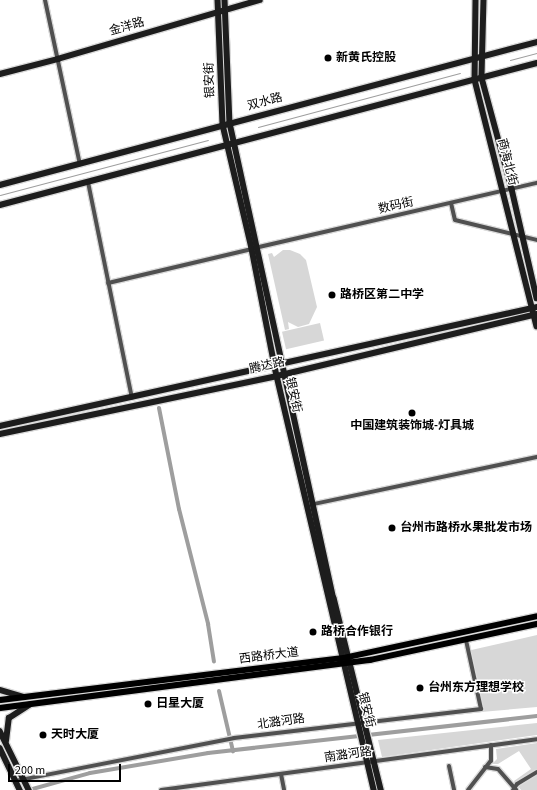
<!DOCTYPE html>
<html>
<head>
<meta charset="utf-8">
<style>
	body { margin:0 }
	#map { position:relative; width:537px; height:790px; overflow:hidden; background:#fff; font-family:"Source Sans 3","Noto Sans SC",sans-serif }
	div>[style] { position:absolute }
	.green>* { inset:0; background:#d7d7d7; transform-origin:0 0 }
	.stream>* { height:1px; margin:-0.5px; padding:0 0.5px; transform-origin:0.5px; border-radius:0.5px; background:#9e9e9e }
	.canal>* { height:4px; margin:-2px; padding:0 2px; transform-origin:2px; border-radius:2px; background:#9e9e9e }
	.roads { filter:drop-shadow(1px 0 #dbdbdb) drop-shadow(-1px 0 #dbdbdb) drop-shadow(0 1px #dbdbdb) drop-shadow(0 -1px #dbdbdb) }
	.street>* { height:4px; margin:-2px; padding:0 2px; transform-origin:2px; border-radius:2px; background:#505050 }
	.secondary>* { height:5.5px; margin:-2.75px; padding:0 2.75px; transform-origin:2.75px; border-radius:2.75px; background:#1d1d1d }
	.primary>* { height:6px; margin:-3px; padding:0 3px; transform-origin:3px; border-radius:3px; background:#000 }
	.dots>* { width:11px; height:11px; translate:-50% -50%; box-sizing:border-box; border:2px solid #fff; border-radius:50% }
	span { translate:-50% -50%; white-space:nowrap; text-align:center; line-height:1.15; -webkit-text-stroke:3px #fff; paint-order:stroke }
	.street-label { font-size:12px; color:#000 }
	.poi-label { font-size:12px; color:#000; font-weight:700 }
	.left { translate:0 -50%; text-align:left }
	.scale { position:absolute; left:8px; top:764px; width:113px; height:18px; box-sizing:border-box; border:2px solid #000; border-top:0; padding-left:5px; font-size:12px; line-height:14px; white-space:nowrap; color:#000; -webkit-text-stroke:3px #fff; paint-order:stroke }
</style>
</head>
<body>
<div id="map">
	<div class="green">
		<i style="clip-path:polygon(283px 250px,290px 250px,300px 254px,306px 260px,317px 307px,309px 324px,298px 327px,288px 322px,289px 329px,285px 330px,268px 254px,272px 253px,274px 257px)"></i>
		<i style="left:320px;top:323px;width:18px;height:39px;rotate:77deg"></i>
		<i style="clip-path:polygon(537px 635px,537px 707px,481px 712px,467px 651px)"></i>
		<i style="clip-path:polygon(537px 723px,537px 735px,382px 757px,378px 740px)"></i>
		<i style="clip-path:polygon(537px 743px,537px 790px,521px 790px,514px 781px,531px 769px,519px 751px,498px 764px,492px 764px,497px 759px,496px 749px)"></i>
	</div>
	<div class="stream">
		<i style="left:510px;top:60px;width:28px;rotate:-15deg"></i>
		<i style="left:258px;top:127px;width:209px;rotate:-15deg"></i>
		<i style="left:0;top:195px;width:215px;rotate:-14.8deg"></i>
	</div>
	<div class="canal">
		<i style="left:159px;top:408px;width:103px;rotate:78.8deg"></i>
		<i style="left:179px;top:509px;width:119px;rotate:75.8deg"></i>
		<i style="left:208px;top:624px;width:38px;rotate:81deg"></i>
		<i style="left:219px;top:691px;width:62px;rotate:76.9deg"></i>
		<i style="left:29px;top:790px;width:63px;rotate:-15.6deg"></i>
		<i style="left:90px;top:773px;width:120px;rotate:-9.6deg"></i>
		<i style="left:208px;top:753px;width:331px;rotate:-6.4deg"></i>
	</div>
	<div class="roads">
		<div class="street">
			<i style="left:45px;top:0;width:168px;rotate:78deg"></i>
			<i style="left:88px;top:182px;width:220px;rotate:78.5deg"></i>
			<i style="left:451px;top:203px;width:17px;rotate:77deg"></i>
			<i style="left:455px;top:220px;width:84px;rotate:13.7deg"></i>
			<i style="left:259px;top:247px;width:285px;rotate:-13deg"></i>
			<i style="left:108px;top:283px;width:148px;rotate:-13.3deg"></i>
			<i style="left:314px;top:504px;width:228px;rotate:-11.9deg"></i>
			<i style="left:449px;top:766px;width:25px;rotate:78deg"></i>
			<i style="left:485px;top:767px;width:13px;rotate:9deg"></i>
			<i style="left:498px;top:769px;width:28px;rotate:49deg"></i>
			<i style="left:281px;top:774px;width:16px;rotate:79deg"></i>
			<i style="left:15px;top:781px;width:223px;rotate:-11.1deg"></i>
			<i style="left:234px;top:738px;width:249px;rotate:-6.7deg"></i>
			<i style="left:481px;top:709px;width:71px;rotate:-102.3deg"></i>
			<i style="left:161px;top:790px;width:379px;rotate:-7.7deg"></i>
			<i style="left:468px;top:790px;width:37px;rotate:-52deg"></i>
			<i style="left:491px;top:761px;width:16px;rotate:-90deg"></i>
			<i style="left:513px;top:790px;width:7px;rotate:-56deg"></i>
			<i style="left:517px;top:784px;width:23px;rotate:-31deg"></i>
		</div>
		<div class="secondary">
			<i style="left:218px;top:0;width:125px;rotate:87.7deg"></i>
			<i style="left:223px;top:125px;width:127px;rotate:76.8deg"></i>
			<i style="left:252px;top:249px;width:129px;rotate:78.9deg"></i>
			<i style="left:277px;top:376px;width:425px;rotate:76.8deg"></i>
			<i style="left:225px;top:0;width:123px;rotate:87.7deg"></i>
			<i style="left:230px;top:123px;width:486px;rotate:77.7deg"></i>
			<i style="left:334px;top:598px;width:198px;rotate:76.2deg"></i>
			<i style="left:476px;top:0;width:80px;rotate:90.7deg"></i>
			<i style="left:475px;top:80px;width:254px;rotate:75.9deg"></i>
			<i style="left:484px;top:0;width:78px;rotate:91.5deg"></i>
			<i style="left:482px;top:78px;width:115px;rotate:74.9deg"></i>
			<i style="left:512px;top:189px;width:112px;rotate:77.1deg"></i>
			<i style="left:0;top:74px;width:60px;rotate:-14.5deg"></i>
			<i style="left:58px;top:59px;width:210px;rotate:-16.3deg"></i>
			<i style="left:0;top:185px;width:556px;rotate:-14.91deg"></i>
			<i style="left:0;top:205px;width:555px;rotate:-14.81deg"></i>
			<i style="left:0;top:426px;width:550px;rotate:-12.49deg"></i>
			<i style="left:0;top:434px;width:283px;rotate:-11.8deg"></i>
			<i style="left:277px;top:376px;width:267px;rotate:-13.4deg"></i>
			<i style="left:0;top:690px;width:25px;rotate:16deg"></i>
			<i style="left:0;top:731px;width:66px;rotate:63.8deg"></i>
			<i style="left:6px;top:741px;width:23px;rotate:-83deg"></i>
			<i style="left:9px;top:718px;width:24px;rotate:-33deg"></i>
			<i style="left:0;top:748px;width:47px;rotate:64.5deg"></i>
		</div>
		<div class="primary">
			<i style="left:0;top:700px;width:351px;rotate:-7deg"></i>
			<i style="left:348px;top:657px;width:193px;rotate:-12.2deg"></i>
			<i style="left:0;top:708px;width:373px;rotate:-7.4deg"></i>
			<i style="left:370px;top:660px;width:171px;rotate:-12.2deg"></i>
		</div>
	</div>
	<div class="dots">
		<i style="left:328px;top:58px;background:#000"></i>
		<i style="left:332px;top:295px;background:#000"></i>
		<i style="left:412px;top:413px;background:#000"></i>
		<i style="left:392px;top:528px;background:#000"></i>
		<i style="left:313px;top:632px;background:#000"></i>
		<i style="left:420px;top:688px;background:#000"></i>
		<i style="left:148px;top:704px;background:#000"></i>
		<i style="left:43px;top:735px;background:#000"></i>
	</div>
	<div class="street-label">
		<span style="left:127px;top:27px;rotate:-16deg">金洋路</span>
		<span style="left:210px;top:80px;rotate:-92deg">银安街</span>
		<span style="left:265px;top:102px;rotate:-15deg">双水路</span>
		<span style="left:507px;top:162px;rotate:76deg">商海北街</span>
		<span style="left:396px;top:206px;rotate:-13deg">数码街</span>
		<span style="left:267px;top:366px;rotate:-13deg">腾达路</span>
		<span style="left:293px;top:395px;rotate:77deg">银安街</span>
		<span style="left:269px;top:656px;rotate:-7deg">西路桥大道</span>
		<span style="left:366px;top:710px;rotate:76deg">银安街</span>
		<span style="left:281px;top:722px;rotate:-8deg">北潞河路</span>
		<span style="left:348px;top:755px;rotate:-8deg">南潞河路</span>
	</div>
	<div class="poi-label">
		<span class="left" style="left:336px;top:58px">新黄氏控股</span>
		<span class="left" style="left:340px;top:295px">路桥区第二中学</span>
		<span style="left:412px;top:426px">中国建筑装饰城-灯具城</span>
		<span class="left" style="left:400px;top:528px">台州市路桥水果批发市场</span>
		<span class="left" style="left:321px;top:632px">路桥合作银行</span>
		<span class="left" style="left:428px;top:688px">台州东方理想学校</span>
		<span class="left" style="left:156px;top:704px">日星大厦</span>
		<span class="left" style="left:51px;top:735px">天时大厦</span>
	</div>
	<div class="scale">200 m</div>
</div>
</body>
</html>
